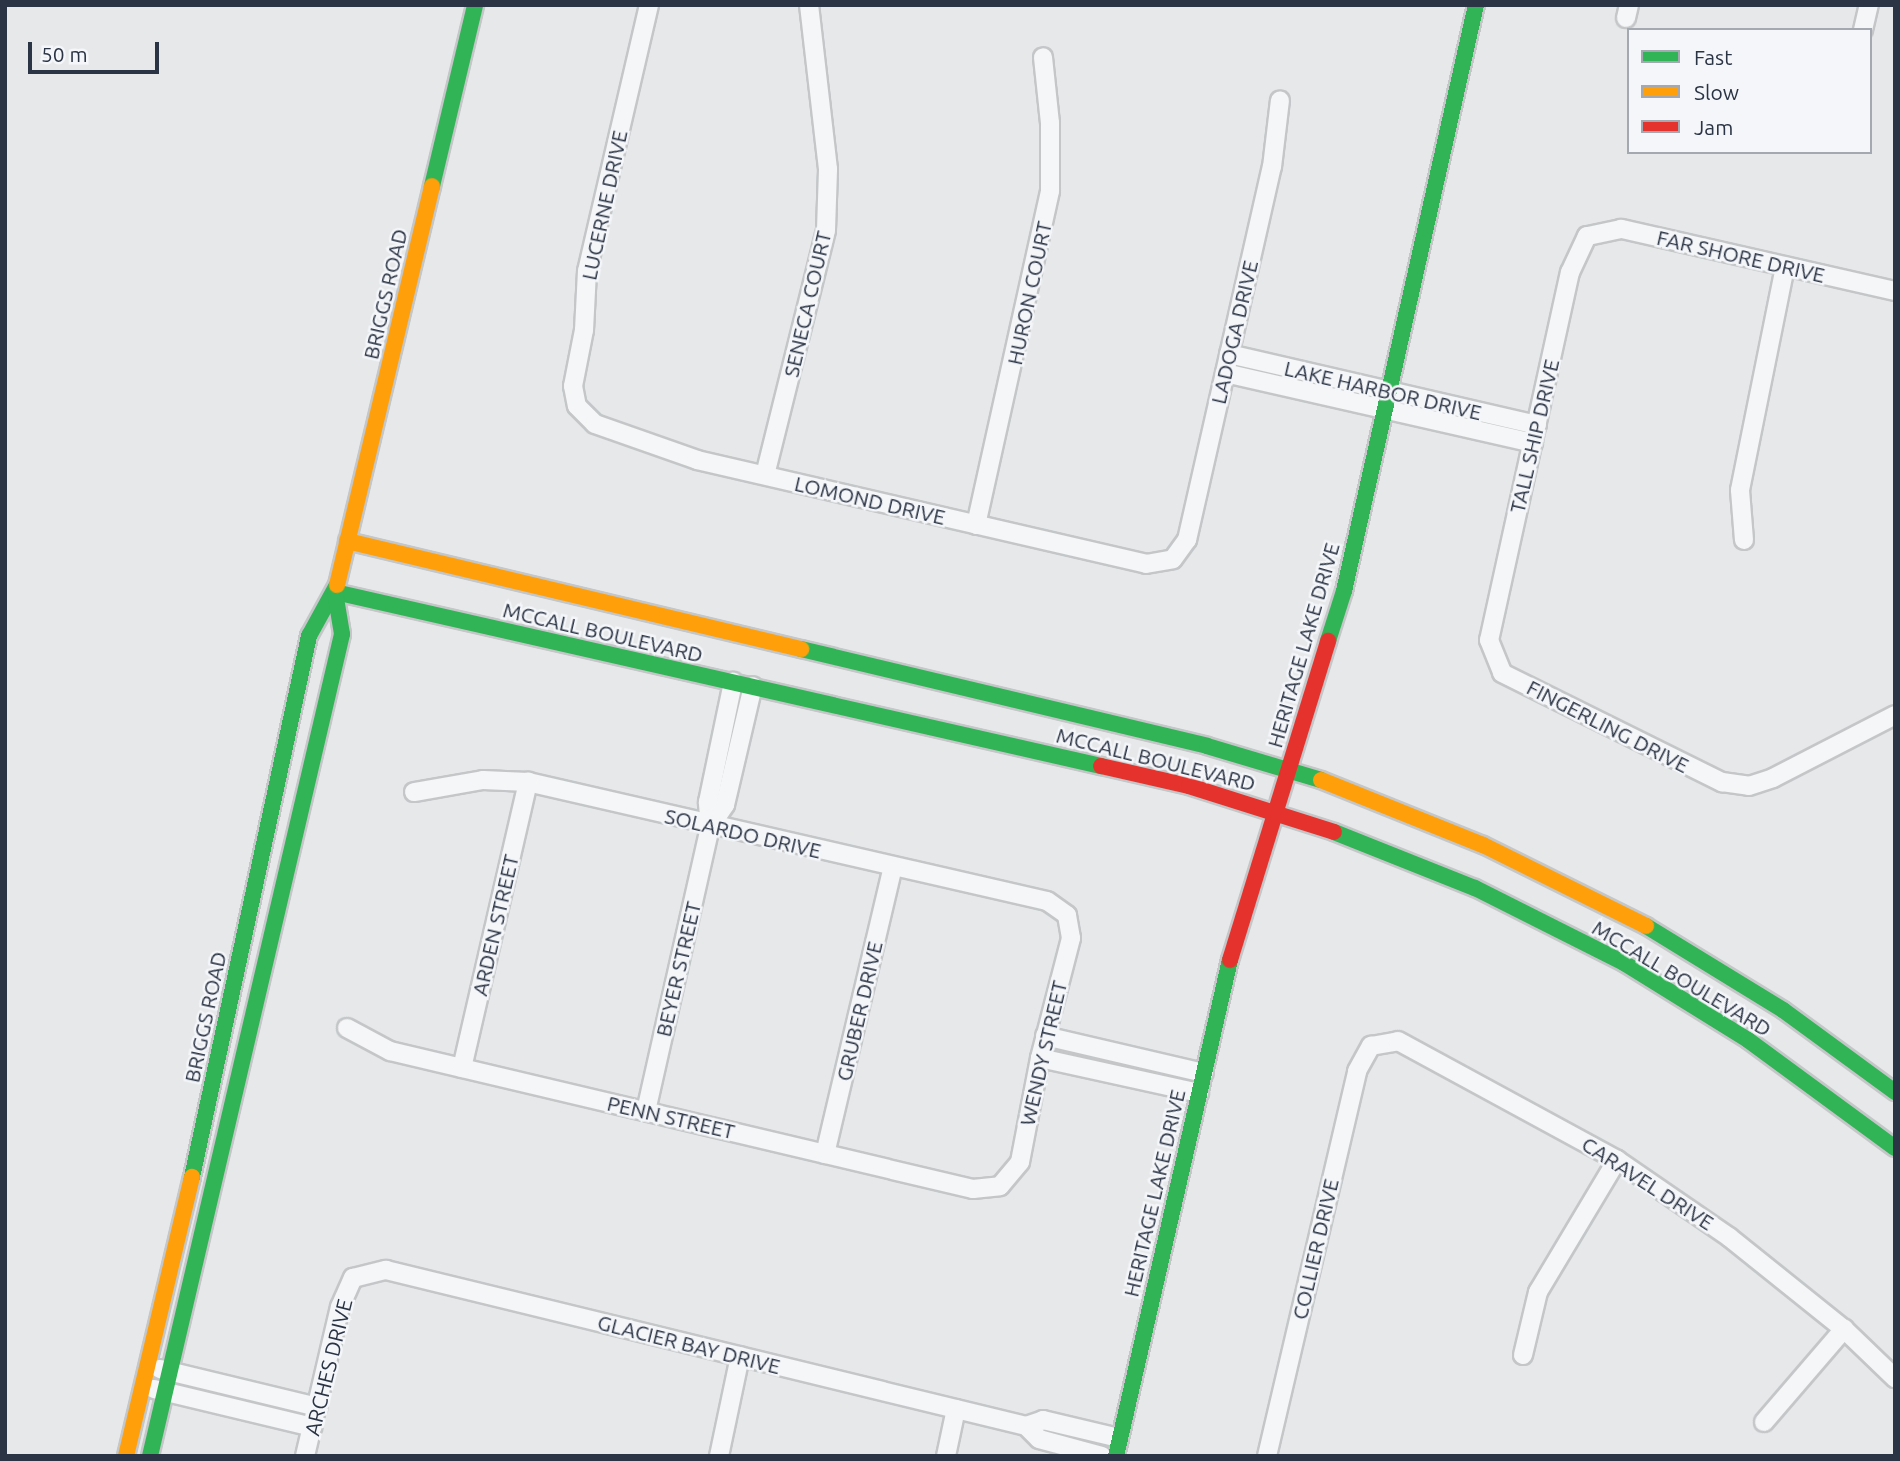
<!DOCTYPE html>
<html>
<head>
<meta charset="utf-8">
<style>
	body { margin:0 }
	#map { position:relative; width:1900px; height:1461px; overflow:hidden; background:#e6e8ea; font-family:Ubuntu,sans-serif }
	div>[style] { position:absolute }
	.roads { filter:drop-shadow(2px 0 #c4c6c8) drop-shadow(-2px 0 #c4c6c8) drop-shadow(0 2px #c4c6c8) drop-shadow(0 -2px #c4c6c8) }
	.street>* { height:18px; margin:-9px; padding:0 9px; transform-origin:9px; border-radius:9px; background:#f5f6f7 }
	.fast>* { height:16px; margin:-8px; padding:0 8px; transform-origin:8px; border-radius:8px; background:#30b455 }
	.slow>* { height:16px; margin:-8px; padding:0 8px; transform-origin:8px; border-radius:8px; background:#ff9f0a }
	.jam>* { height:16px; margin:-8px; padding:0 8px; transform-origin:8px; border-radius:8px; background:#e5322d }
	span { translate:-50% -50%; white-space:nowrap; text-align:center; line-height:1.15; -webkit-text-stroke:5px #f4f6f9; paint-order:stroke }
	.street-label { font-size:21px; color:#2b3445 }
	.frame { position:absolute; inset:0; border:7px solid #2b3445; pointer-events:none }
	.legend { position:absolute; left:1627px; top:28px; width:245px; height:126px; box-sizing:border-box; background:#f4f6f9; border:2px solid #a4a8b1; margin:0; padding:9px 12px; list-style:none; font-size:21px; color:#2b3445 }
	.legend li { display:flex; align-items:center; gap:14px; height:35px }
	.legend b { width:35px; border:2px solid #a4a8b1 }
	.scale { position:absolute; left:28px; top:42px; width:131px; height:32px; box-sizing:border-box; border:4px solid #2b3445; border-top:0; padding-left:9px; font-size:21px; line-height:24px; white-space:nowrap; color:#2b3445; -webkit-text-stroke:5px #f4f6f9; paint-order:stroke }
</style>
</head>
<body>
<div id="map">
	<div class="roads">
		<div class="street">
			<i style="left:649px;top:5px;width:273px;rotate:103.1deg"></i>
			<i style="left:587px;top:271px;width:59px;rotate:92.9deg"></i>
			<i style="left:584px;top:330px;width:57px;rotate:101.1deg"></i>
			<i style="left:573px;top:386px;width:20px;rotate:79deg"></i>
			<i style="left:577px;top:406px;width:25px;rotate:45deg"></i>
			<i style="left:595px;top:424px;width:108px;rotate:19.4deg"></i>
			<i style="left:697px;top:460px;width:461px;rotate:13deg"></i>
			<i style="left:1146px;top:564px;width:27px;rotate:-10deg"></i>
			<i style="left:1173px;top:559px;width:24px;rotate:-54deg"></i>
			<i style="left:1187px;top:540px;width:383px;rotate:-77.2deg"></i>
			<i style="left:1272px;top:167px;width:67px;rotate:-83.2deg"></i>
			<i style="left:1626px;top:18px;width:13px;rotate:-77deg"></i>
			<i style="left:1863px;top:30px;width:26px;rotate:-77deg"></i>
			<i style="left:1895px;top:291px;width:281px;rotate:-167.2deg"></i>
			<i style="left:1621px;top:229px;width:35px;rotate:168deg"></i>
			<i style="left:1587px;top:236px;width:40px;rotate:115deg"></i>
			<i style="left:1570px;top:272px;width:377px;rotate:102.4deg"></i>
			<i style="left:1489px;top:640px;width:35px;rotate:68deg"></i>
			<i style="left:1502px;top:673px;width:246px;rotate:26.4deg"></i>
			<i style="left:1722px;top:782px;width:27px;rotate:8deg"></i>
			<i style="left:1749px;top:786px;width:25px;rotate:-18deg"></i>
			<i style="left:1773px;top:778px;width:137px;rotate:-27.3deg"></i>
			<i style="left:1229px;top:354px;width:316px;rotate:13deg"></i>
			<i style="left:1225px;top:373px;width:316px;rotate:12.8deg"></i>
			<i style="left:765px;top:475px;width:252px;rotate:-76deg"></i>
			<i style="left:826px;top:230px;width:61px;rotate:-88.1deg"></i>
			<i style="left:828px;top:169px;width:165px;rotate:-96.6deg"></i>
			<i style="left:976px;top:525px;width:342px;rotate:-77.5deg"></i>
			<i style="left:1050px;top:191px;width:68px;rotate:-90deg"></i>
			<i style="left:1050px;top:123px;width:66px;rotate:-96.1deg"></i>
			<i style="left:1744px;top:540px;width:50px;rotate:-94.6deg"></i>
			<i style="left:1740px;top:490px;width:228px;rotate:-78.6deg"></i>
			<i style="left:710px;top:827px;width:27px;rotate:-56deg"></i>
			<i style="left:725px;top:805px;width:122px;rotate:-76.8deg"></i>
			<i style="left:347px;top:1028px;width:49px;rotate:28.1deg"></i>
			<i style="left:390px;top:1051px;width:599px;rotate:13.32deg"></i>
			<i style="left:973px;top:1189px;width:27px;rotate:-6deg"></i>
			<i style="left:1000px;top:1186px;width:31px;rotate:-50deg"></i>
			<i style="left:1020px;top:1162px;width:106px;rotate:-79.1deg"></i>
			<i style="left:1040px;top:1058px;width:124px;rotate:-75.5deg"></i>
			<i style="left:1071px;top:938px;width:23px;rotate:-100deg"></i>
			<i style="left:1067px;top:915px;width:24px;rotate:-145deg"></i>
			<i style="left:1047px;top:901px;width:532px;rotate:-167.09deg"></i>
			<i style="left:528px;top:782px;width:45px;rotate:-177.5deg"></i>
			<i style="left:483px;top:780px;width:70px;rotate:170.1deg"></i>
			<i style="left:1045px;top:1036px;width:163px;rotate:13.1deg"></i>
			<i style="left:1040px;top:1058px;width:163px;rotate:12.4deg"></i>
			<i style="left:462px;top:1068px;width:294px;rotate:-77deg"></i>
			<i style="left:646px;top:1111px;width:291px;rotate:-77.3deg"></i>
			<i style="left:710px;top:827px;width:25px;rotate:-95deg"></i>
			<i style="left:708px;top:802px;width:123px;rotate:-78.2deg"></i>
			<i style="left:825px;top:1154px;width:295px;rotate:-76.7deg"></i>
			<i style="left:1523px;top:1355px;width:65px;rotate:-76.6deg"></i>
			<i style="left:1538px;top:1292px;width:154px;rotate:-59.1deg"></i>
			<i style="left:160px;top:1369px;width:162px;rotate:13.6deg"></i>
			<i style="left:154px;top:1389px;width:163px;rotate:13.5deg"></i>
			<i style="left:1764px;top:1422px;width:123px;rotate:-49.3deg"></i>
			<i style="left:1026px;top:1426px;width:18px;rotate:45deg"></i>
			<i style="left:1039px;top:1439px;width:65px;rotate:15.1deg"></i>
			<i style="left:305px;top:1456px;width:153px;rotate:-76.8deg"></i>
			<i style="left:340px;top:1307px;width:32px;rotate:-66deg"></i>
			<i style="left:353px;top:1278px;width:34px;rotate:-14deg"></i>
			<i style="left:386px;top:1270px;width:659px;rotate:13.7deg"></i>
			<i style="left:1026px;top:1426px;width:18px;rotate:-19deg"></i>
			<i style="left:1043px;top:1420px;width:78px;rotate:13.3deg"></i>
			<i style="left:719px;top:1456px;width:102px;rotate:-78.1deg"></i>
			<i style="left:946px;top:1456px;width:48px;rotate:-78deg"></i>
			<i style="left:1267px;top:1456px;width:395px;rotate:-76.8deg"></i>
			<i style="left:1357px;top:1071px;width:29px;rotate:-61deg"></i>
			<i style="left:1371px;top:1046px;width:27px;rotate:-10deg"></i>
			<i style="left:1398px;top:1041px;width:249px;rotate:28.5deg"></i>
			<i style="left:1617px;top:1160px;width:136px;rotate:34.5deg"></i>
			<i style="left:1729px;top:1237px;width:147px;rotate:38.7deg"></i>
			<i style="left:1844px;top:1329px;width:71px;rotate:43.9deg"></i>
		</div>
		<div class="fast">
			<i style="left:432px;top:186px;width:186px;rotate:-76.6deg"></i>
			<i style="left:335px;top:592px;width:786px;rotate:12.8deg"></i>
			<i style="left:1328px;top:641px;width:52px;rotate:-72.3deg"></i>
			<i style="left:1344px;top:591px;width:601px;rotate:-77.31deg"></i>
			<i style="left:801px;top:649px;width:417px;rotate:13.4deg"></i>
			<i style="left:1207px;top:746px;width:119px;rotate:16.6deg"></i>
			<i style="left:1334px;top:832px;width:152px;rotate:21.7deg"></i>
			<i style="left:1475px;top:888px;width:167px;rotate:26.7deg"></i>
			<i style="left:1624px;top:963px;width:146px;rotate:31.8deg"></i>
			<i style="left:1748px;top:1040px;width:182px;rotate:36.3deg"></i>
			<i style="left:1646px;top:926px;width:161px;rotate:31.5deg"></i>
			<i style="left:1783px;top:1010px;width:139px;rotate:36.2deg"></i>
			<i style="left:192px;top:1177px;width:554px;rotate:-77.8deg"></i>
			<i style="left:309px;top:636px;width:58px;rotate:-61.2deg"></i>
			<i style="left:150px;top:1456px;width:844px;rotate:-76.85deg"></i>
			<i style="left:342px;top:634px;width:43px;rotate:-99.5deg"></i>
			<i style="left:1116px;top:1456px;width:509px;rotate:-77.06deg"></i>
		</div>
		<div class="slow">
			<i style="left:347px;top:541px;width:467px;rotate:13.4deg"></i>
			<i style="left:337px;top:585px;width:410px;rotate:-76.6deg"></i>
			<i style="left:1321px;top:780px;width:175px;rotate:21.9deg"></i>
			<i style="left:1483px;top:845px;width:182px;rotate:26.4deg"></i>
			<i style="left:126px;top:1456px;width:287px;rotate:-76.7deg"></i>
		</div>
		<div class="jam">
			<i style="left:1101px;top:766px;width:90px;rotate:12.8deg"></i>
			<i style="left:1189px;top:786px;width:152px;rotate:17.6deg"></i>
			<i style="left:1230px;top:960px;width:334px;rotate:-72.9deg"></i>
		</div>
	</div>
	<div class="street-label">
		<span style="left:604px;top:205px;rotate:-78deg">LUCERNE DRIVE</span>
		<span style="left:1741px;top:256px;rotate:13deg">FAR SHORE DRIVE</span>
		<span style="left:1029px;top:293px;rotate:-78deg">HURON COURT</span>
		<span style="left:385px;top:294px;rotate:-77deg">BRIGGS ROAD</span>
		<span style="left:807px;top:304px;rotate:-77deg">SENECA COURT</span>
		<span style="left:1234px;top:332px;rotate:-77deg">LADOGA DRIVE</span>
		<span style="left:1383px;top:390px;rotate:13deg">LAKE HARBOR DRIVE</span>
		<span style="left:1534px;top:436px;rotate:-77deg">TALL SHIP DRIVE</span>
		<span style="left:870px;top:500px;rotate:13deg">LOMOND DRIVE</span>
		<span style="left:603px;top:632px;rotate:13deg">MCCALL BOULEVARD</span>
		<span style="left:1303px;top:645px;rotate:-74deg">HERITAGE LAKE DRIVE</span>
		<span style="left:1608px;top:726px;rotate:27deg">FINGERLING DRIVE</span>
		<span style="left:1156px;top:759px;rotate:14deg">MCCALL BOULEVARD</span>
		<span style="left:743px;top:833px;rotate:13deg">SOLARDO DRIVE</span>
		<span style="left:495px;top:925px;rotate:-77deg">ARDEN STREET</span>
		<span style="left:678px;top:969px;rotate:-77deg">BEYER STREET</span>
		<span style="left:1682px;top:978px;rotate:31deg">MCCALL BOULEVARD</span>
		<span style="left:859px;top:1011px;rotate:-77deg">GRUBER DRIVE</span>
		<span style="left:205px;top:1017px;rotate:-78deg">BRIGGS ROAD</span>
		<span style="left:1043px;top:1053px;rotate:-77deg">WENDY STREET</span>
		<span style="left:671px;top:1117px;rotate:13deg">PENN STREET</span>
		<span style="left:1648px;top:1183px;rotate:33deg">CARAVEL DRIVE</span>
		<span style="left:1154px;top:1193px;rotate:-77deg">HERITAGE LAKE DRIVE</span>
		<span style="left:1315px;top:1249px;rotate:-77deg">COLLIER DRIVE</span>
		<span style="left:689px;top:1344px;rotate:14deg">GLACIER BAY DRIVE</span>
		<span style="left:328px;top:1367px;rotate:-76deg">ARCHES DRIVE</span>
	</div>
	<div class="frame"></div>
	<ul class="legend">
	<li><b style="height:9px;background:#30b455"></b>Fast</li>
	<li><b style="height:9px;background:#ff9f0a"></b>Slow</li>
	<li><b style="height:9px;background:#e5322d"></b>Jam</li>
	</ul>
	<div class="scale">50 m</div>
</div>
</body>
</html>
